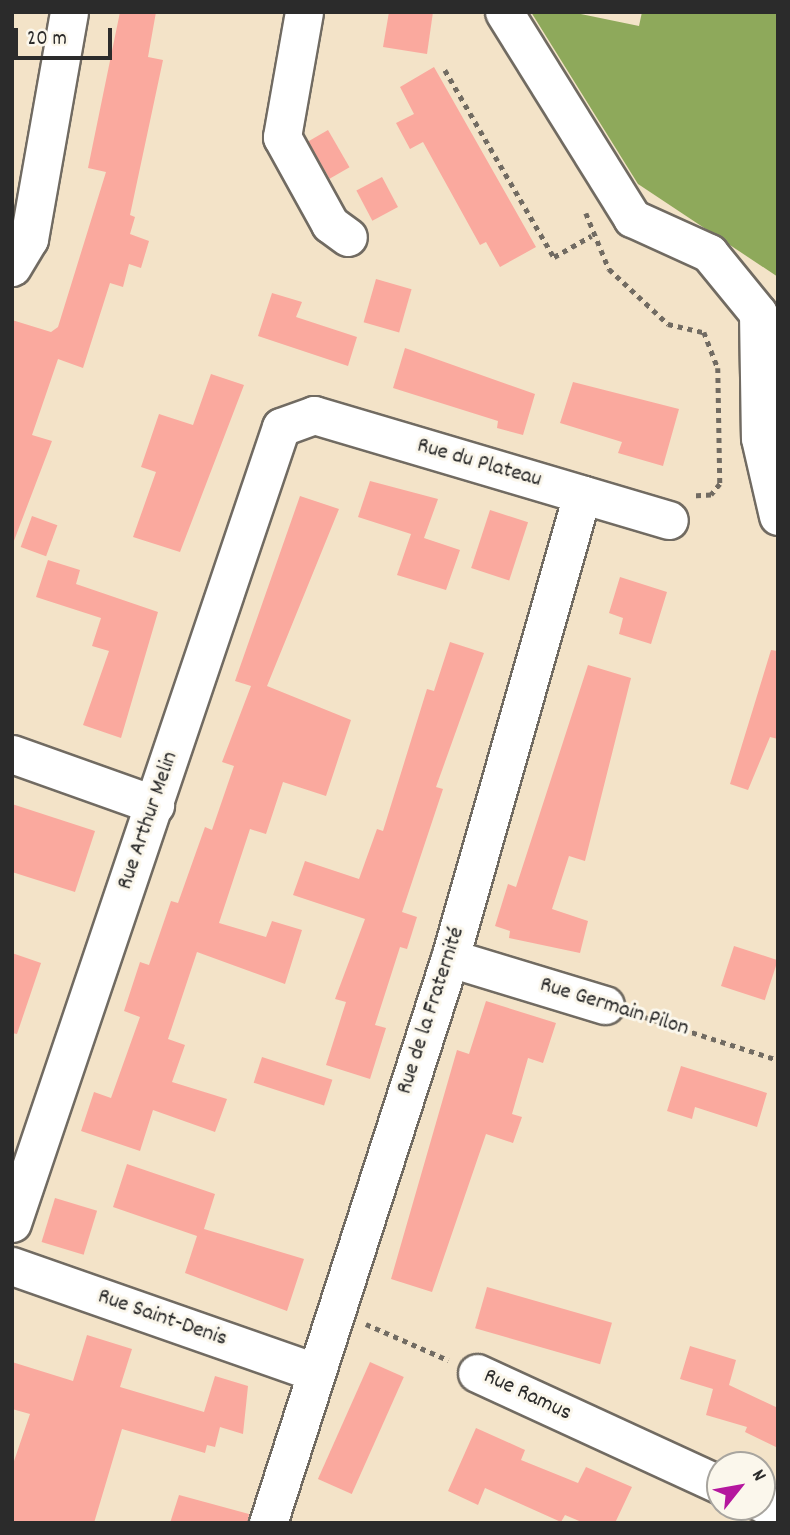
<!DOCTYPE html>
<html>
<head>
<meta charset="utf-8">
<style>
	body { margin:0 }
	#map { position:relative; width:790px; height:1535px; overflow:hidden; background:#f3e3c8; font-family:Dekko,sans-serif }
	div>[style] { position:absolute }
	.forest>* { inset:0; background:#8ea95b }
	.building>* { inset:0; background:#faa99e; transform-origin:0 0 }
	.path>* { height:4.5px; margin-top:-2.25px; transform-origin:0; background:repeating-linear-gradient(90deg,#716b62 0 5px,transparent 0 10px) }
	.roads { filter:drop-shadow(2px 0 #716b62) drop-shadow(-2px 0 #716b62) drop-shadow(0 2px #716b62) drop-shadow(0 -2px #716b62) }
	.minor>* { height:37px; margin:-18.5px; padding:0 18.5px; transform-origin:18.5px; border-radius:18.5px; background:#fff }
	span { translate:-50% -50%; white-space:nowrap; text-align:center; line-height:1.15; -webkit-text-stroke:6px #fbf7ec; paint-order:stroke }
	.street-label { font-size:23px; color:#2b2b2b }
	.frame { position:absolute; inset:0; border:14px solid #2b2b2b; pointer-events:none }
	.north { position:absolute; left:706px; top:1451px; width:70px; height:70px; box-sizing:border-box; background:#fbf7ec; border:2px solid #a8a59f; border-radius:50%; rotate:59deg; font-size:19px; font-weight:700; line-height:28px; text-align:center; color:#2b2b2b }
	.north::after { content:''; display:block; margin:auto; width:24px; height:32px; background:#b5179e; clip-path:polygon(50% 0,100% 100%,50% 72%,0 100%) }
	.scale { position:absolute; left:14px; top:28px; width:98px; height:32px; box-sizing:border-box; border:4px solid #2b2b2b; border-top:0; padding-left:9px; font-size:21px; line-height:24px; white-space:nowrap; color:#2b2b2b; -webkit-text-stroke:5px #fbf7ec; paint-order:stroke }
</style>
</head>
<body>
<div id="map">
	<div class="forest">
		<i style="clip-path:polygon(531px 12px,571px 12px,639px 26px,642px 12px,778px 12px,778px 277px,638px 184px)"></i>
	</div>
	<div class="building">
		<i style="clip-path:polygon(120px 12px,156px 12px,148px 57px,163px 60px,130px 215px,135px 217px,130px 234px,149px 241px,141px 268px,129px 264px,123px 287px,110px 283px,83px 368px,58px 359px,32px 435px,52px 441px,12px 546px,12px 320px,51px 332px,58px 327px,106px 172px,88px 168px)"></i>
		<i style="clip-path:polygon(389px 12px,433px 12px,427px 54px,383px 47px)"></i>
		<i style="clip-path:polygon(434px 67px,536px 247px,500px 267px,486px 242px,480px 245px,423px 142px,410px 149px,396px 123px,414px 114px,400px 87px)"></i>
		<i style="left:328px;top:130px;width:43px;height:23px;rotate:60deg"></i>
		<i style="left:382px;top:177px;width:34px;height:29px;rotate:62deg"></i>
		<i style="left:376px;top:279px;width:37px;height:45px;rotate:16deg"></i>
		<i style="clip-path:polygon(272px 293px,302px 302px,296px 317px,357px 337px,348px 366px,258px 336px)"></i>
		<i style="clip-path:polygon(405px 348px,535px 394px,523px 435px,497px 428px,498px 421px,393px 388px)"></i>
		<i style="clip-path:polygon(211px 374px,244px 385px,180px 552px,133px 537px,156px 472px,141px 467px,159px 414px,193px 425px)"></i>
		<i style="clip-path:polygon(573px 382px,679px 409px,663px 466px,618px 453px,622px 442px,560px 423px)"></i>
		<i style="clip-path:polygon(370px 481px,438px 499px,424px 538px,460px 550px,446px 590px,397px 575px,411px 534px,358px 517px)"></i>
		<i style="clip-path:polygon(300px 496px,339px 509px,267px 686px,351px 720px,326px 796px,283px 782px,266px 834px,250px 829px,219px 923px,266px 937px,272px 921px,302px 930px,285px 984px,197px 952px,168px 1039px,185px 1045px,172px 1082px,227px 1099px,215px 1132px,153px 1110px,140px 1151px,81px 1131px,94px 1092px,111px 1098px,140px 1017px,124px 1011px,140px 962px,149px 965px,171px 901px,178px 903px,205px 827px,212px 830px,234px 766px,222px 762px,251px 686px,235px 681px)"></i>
		<i style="left:490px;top:510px;width:40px;height:61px;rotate:18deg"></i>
		<i style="left:32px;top:516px;width:27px;height:33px;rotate:20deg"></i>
		<i style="clip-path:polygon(48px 560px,80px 570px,76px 584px,158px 612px,121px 738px,83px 725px,109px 651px,92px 646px,101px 618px,36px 597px)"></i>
		<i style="clip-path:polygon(620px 577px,667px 592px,651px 644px,619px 634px,623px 618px,609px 613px)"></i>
		<i style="clip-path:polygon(450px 642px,484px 653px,436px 787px,443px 789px,402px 912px,417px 917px,407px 949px,400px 947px,375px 1025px,386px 1028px,370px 1079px,326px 1065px,346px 1002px,335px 999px,365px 919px,293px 895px,305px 861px,359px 879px,377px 829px,383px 831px,427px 689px,434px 691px)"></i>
		<i style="clip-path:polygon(771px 650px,778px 651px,778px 739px,770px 737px,748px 790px,730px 784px)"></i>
		<i style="clip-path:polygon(588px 665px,631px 678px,585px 861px,569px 856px,552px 909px,588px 921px,580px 953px,509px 938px,510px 931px,495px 926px,508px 884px,516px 887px)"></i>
		<i style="clip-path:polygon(12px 804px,95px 831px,75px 892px,12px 872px)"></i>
		<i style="left:734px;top:946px;width:46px;height:42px;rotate:18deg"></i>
		<i style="clip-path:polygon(12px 953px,41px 963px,17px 1034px,12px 1033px)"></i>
		<i style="clip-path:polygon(486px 1001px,556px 1023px,543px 1063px,528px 1058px,512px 1114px,522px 1117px,513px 1143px,486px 1134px,432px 1292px,391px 1279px,457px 1050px,469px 1054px)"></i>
		<i style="left:262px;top:1057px;width:74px;height:27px;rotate:18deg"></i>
		<i style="clip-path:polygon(681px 1066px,767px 1093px,757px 1127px,695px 1107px,692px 1119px,667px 1111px)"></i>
		<i style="clip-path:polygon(127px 1164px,215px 1194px,204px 1229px,304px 1259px,287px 1311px,185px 1273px,197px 1236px,113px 1207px)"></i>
		<i style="left:55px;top:1198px;width:44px;height:46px;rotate:17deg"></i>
		<i style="left:487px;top:1287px;width:130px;height:43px;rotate:16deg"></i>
		<i style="clip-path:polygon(87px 1335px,132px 1349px,120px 1387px,204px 1412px,215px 1376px,248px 1386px,243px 1434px,220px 1427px,215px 1447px,207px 1445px,205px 1453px,122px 1429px,94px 1523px,12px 1523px,12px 1467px,30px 1414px,12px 1409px,12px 1362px,73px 1381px)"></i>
		<i style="clip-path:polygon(690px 1346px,736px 1360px,729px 1385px,778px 1408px,778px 1448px,745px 1432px,747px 1427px,706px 1415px,713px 1389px,680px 1379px)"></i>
		<i style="left:370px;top:1362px;width:37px;height:128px;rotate:24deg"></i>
		<i style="clip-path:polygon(476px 1428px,525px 1450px,521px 1460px,578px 1483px,586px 1467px,632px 1487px,615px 1523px,584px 1523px,565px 1515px,561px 1522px,485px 1488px,478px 1505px,448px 1491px)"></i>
		<i style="clip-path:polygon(179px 1495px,249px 1514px,248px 1523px,170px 1523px)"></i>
	</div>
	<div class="path">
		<i style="left:445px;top:70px;width:216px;rotate:59.8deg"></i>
		<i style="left:554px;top:257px;width:43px;rotate:-29.6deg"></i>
		<i style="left:586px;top:213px;width:61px;rotate:67.7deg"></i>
		<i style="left:609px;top:269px;width:81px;rotate:43deg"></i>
		<i style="left:668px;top:324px;width:37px;rotate:13deg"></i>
		<i style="left:704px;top:332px;width:39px;rotate:69deg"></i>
		<i style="left:718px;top:368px;width:116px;rotate:89deg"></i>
		<i style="left:720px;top:484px;width:14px;rotate:129deg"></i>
		<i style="left:711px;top:495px;width:19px;rotate:177deg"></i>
		<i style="left:635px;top:1014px;width:150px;rotate:17.8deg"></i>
		<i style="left:366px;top:1324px;width:90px;rotate:23.7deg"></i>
	</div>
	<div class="roads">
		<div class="minor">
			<i style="left:304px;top:12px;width:127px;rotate:100deg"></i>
			<i style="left:282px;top:137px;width:99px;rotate:61.1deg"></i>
			<i style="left:330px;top:224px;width:22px;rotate:36deg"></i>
			<i style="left:504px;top:12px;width:243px;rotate:58.1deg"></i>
			<i style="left:632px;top:218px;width:85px;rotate:24.4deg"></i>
			<i style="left:709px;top:253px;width:77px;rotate:50.8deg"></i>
			<i style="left:758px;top:313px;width:125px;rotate:89.1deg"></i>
			<i style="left:760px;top:438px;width:80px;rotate:77deg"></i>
			<i style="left:12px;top:267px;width:33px;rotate:-59deg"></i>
			<i style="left:29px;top:239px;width:230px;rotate:-80deg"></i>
			<i style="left:12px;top:754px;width:152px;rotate:19.6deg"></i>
			<i style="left:450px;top:958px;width:162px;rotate:16.9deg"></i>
			<i style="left:12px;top:1223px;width:840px;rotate:-71.33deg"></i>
			<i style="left:281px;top:427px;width:35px;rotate:-20deg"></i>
			<i style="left:314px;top:415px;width:370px;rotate:16.5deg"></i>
			<i style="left:12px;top:1266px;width:318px;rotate:19.3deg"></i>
			<i style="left:477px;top:1373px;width:268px;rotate:24.7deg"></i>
			<i style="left:762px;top:1503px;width:17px;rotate:24deg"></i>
			<i style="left:268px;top:1523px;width:594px;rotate:-72.15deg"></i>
			<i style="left:450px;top:958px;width:482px;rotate:-74.1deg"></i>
		</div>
	</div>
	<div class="street-label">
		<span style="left:479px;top:464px;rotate:16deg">Rue du Plateau</span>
		<span style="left:149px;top:821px;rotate:-71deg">Rue Arthur Melin</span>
		<span style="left:614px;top:1008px;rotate:17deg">Rue Germain Pilon</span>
		<span style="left:432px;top:1011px;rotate:-72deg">Rue de la Fraternité</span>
		<span style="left:162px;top:1319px;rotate:19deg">Rue Saint-Denis</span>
		<span style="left:527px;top:1396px;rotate:25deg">Rue Ramus</span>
	</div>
	<div class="frame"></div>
	<div class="north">N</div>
	<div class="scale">20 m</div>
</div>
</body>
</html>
